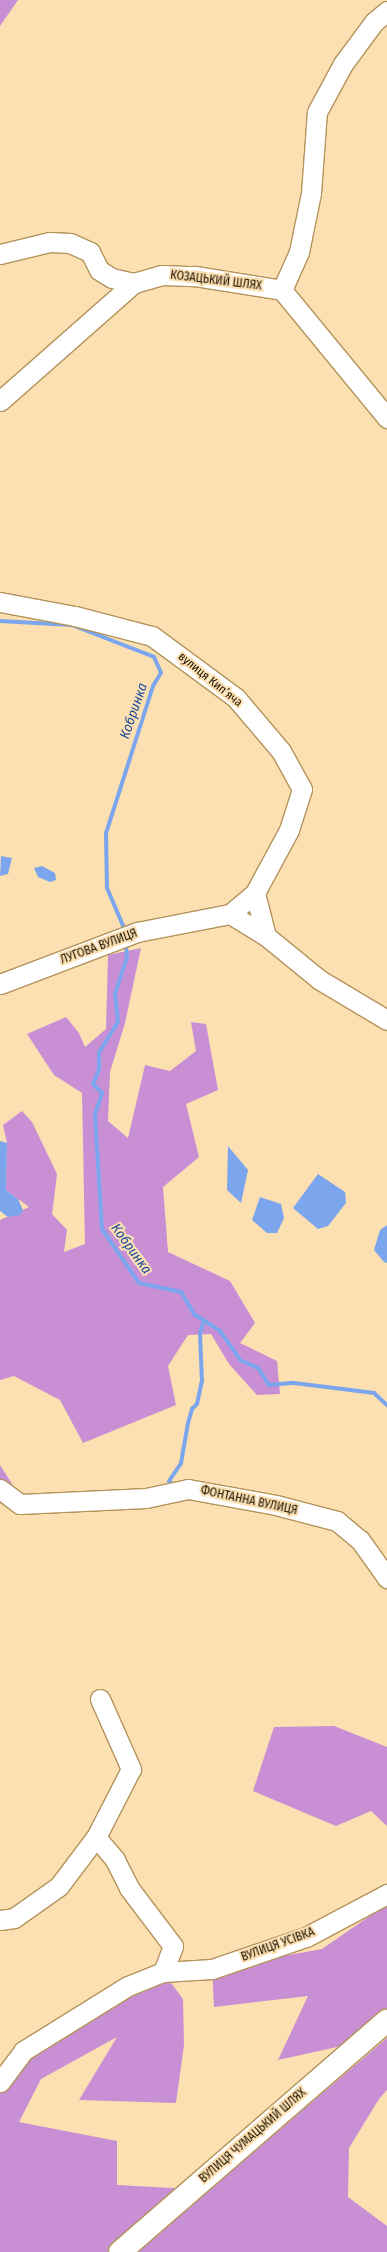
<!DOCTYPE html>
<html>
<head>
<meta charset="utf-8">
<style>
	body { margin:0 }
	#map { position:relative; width:387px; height:2252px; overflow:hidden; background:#fce0b2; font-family:"Fira Sans Condensed",sans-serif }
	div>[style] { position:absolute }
	.forest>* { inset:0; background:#c88fd5 }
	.water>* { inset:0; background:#7ba6ee }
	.stream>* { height:4px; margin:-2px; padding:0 2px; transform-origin:2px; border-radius:2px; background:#7ba6ee }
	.roads { filter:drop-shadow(1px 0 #b4935b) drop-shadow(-1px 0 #b4935b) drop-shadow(0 1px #b4935b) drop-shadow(0 -1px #b4935b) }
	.minor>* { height:19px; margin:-9.5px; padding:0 9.5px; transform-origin:9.5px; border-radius:9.5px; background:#fff }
	.major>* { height:22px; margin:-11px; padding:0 11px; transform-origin:11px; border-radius:11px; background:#fff }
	span { translate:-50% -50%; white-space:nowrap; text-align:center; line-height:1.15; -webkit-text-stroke:4px #fce0b2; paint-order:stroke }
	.street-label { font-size:12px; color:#1d1100 }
	.water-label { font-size:14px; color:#1a4b9e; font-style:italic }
</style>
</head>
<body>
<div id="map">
	<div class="forest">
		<i style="clip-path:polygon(0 0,18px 0,0 26px)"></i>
		<i style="clip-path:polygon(141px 948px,125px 1023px,110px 1072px,108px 1121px,128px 1138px,145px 1065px,170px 1071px,196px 1051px,191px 1022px,206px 1024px,218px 1090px,186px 1104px,199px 1157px,163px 1187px,168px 1252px,230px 1281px,255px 1323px,240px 1343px,277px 1361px,280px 1394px,257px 1395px,229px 1364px,211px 1334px,188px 1335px,168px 1366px,176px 1405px,83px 1443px,60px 1400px,14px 1376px,0 1380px,0 1220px,29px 1207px,6px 1190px,7px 1143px,3px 1125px,22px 1111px,32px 1122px,57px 1174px,52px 1214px,67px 1230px,64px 1252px,85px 1244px,82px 1093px,54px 1075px,27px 1034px,66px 1017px,79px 1033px,85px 1047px,106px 1029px,108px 955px)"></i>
		<i style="clip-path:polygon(0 1465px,14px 1487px,0 1504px)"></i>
		<i style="clip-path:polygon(334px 1726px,387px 1747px,387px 1826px,371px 1811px,336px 1826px,253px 1791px,274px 1727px)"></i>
		<i style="clip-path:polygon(387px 1904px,387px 2036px,278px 2060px,308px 1996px,214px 2007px,212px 1969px,322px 1949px)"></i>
		<i style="clip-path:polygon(163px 1972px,183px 1999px,184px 2045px,176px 2103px,79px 2100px,117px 2037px,41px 2079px,19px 2122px,117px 2141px,117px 2185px,209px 2190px,387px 2038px,387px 2090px,379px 2099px,349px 2148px,348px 2197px,387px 2226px,387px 2252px,0 2252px,0 2082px,23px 2051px)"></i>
	</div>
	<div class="water">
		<i style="clip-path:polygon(1px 856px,12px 858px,8px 874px,0 876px)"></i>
		<i style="clip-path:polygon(42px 866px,55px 873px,56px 880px,50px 882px,38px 877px,34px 868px)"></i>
		<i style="clip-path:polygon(0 1141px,7px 1143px,6px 1190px,18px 1199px,23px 1210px,20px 1215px,8px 1217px,0 1211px)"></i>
		<i style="clip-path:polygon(228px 1146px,248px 1170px,241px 1203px,227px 1190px)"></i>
		<i style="clip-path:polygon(318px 1174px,345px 1192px,346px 1203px,328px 1226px,318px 1229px,293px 1208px)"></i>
		<i style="clip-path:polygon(260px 1197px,281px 1204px,284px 1218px,277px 1233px,267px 1233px,252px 1220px)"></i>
		<i style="clip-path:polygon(387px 1225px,387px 1263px,384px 1262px,374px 1250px,380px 1230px)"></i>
	</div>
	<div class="stream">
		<i style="left:0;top:621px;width:72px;rotate:3.2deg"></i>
		<i style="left:72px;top:625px;width:88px;rotate:21.3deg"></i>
		<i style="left:154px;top:657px;width:17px;rotate:66deg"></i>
		<i style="left:161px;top:673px;width:15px;rotate:122deg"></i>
		<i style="left:153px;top:686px;width:154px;rotate:107.7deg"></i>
		<i style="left:106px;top:833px;width:55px;rotate:89deg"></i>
		<i style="left:107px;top:888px;width:43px;rotate:67deg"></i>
		<i style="left:126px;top:946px;width:11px;rotate:85deg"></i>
		<i style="left:127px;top:957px;width:38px;rotate:108deg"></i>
		<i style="left:115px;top:993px;width:29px;rotate:84deg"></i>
		<i style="left:118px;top:1022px;width:36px;rotate:122deg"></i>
		<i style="left:99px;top:1053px;width:17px;rotate:90deg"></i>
		<i style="left:99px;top:1070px;width:15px;rotate:113deg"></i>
		<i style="left:93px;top:1084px;width:13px;rotate:45deg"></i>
		<i style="left:102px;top:1093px;width:23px;rotate:108deg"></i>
		<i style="left:95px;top:1115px;width:114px;rotate:86.5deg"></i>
		<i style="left:102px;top:1229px;width:65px;rotate:55.6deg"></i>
		<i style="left:139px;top:1283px;width:43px;rotate:12.1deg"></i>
		<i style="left:181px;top:1292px;width:26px;rotate:59deg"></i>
		<i style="left:194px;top:1314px;width:31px;rotate:33deg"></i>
		<i style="left:220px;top:1331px;width:35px;rotate:55deg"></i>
		<i style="left:240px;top:1360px;width:20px;rotate:24deg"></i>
		<i style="left:258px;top:1368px;width:20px;rotate:57deg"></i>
		<i style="left:269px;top:1385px;width:25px;rotate:-5deg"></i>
		<i style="left:294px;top:1383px;width:81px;rotate:7.1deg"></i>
		<i style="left:374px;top:1393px;width:18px;rotate:43deg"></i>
		<i style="left:174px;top:1485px;width:6px;rotate:-141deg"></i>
		<i style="left:169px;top:1481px;width:22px;rotate:-56deg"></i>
		<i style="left:181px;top:1463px;width:41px;rotate:-80.1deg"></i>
		<i style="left:188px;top:1423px;width:15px;rotate:-74deg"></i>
		<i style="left:192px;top:1409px;width:7px;rotate:-45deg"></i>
		<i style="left:197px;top:1404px;width:24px;rotate:-78deg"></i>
		<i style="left:202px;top:1381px;width:48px;rotate:-92.4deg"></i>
		<i style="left:200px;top:1333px;width:13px;rotate:-72deg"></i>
	</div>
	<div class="roads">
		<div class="minor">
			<i style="left:0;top:254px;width:51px;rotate:-13.5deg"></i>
			<i style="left:50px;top:242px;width:20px;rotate:3deg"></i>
			<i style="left:70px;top:243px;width:22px;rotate:24deg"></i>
			<i style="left:90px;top:252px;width:20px;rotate:63deg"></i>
			<i style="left:99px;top:270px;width:15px;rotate:32deg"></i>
			<i style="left:112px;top:278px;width:23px;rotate:13deg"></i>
			<i style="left:282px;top:290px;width:42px;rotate:-65.9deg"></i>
			<i style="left:299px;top:252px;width:60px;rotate:-78.5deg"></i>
			<i style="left:311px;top:193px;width:81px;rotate:-85.8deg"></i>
			<i style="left:317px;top:112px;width:55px;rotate:-61.6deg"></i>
			<i style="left:343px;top:64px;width:52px;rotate:-53.6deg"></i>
			<i style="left:374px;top:22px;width:17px;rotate:-40deg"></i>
			<i style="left:0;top:401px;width:179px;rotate:-41.4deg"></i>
			<i style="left:134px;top:283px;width:29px;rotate:-16deg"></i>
			<i style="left:162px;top:275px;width:33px;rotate:2deg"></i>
			<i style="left:195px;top:276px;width:88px;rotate:9.1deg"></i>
			<i style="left:282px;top:290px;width:166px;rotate:50.6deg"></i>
			<i style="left:0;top:602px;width:76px;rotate:10.6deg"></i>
			<i style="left:75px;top:616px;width:80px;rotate:14.6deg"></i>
			<i style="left:152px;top:636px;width:104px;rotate:36.4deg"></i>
			<i style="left:236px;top:698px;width:70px;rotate:49.7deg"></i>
			<i style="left:281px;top:751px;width:43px;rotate:61.1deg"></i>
			<i style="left:302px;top:789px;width:43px;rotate:107.6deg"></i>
			<i style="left:289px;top:830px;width:72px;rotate:118.4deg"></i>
			<i style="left:255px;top:893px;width:44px;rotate:75.7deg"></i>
			<i style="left:266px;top:936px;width:70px;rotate:39.2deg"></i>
			<i style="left:320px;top:980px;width:78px;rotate:30.8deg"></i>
			<i style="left:230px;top:914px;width:42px;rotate:31.4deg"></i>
			<i style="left:0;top:984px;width:147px;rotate:-20.8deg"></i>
			<i style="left:137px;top:932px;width:95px;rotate:-11deg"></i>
			<i style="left:230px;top:914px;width:33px;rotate:-40deg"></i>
			<i style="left:0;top:1489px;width:25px;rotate:37deg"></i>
			<i style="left:20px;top:1504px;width:126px;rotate:-2.7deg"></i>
			<i style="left:146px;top:1498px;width:43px;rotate:-12.1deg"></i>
			<i style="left:188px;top:1489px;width:89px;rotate:10.3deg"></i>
			<i style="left:276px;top:1505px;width:63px;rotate:14.7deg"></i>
			<i style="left:337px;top:1521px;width:30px;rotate:40deg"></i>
			<i style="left:360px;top:1540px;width:47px;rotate:54.6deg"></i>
			<i style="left:100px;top:1699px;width:77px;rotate:66.1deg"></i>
			<i style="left:131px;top:1769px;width:76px;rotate:117.2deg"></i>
			<i style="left:96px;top:1837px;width:30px;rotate:50deg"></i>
			<i style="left:115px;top:1860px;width:31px;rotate:63deg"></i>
			<i style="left:129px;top:1888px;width:73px;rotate:52.8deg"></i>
			<i style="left:173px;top:1946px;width:28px;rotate:111deg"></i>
			<i style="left:0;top:1920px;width:14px;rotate:-8deg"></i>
			<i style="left:14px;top:1918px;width:55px;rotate:-35.4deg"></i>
			<i style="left:59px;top:1886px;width:61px;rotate:-52.9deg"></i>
			<i style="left:0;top:2082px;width:39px;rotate:-53deg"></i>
			<i style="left:23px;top:2051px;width:123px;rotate:-31.8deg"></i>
			<i style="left:128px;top:1986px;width:38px;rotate:-22deg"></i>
			<i style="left:163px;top:1972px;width:49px;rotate:-3.5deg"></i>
			<i style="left:212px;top:1969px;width:99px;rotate:-18.8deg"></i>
			<i style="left:306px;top:1937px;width:92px;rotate:-28deg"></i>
		</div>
		<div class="major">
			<i style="left:120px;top:2252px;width:353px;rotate:-40.9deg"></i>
		</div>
	</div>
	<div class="street-label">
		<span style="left:216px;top:281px;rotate:7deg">КОЗАЦЬКИЙ ШЛЯХ</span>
		<span style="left:210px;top:680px;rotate:39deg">вулиця Кипʼяча</span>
		<span style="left:99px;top:947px;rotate:-20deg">ЛУГОВА ВУЛИЦЯ</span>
		<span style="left:249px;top:1501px;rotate:12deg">ФОНТАННА ВУЛИЦЯ</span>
		<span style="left:278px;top:1945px;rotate:-20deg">ВУЛИЦЯ УСІВКА</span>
		<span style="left:253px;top:2136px;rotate:-41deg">ВУЛИЦЯ ЧУМАЦЬКИЙ ШЛЯХ</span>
	</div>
	<div class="water-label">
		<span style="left:134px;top:711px;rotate:-71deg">Кобринка</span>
		<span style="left:131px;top:1249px;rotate:54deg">Кобринка</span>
	</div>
</div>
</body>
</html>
